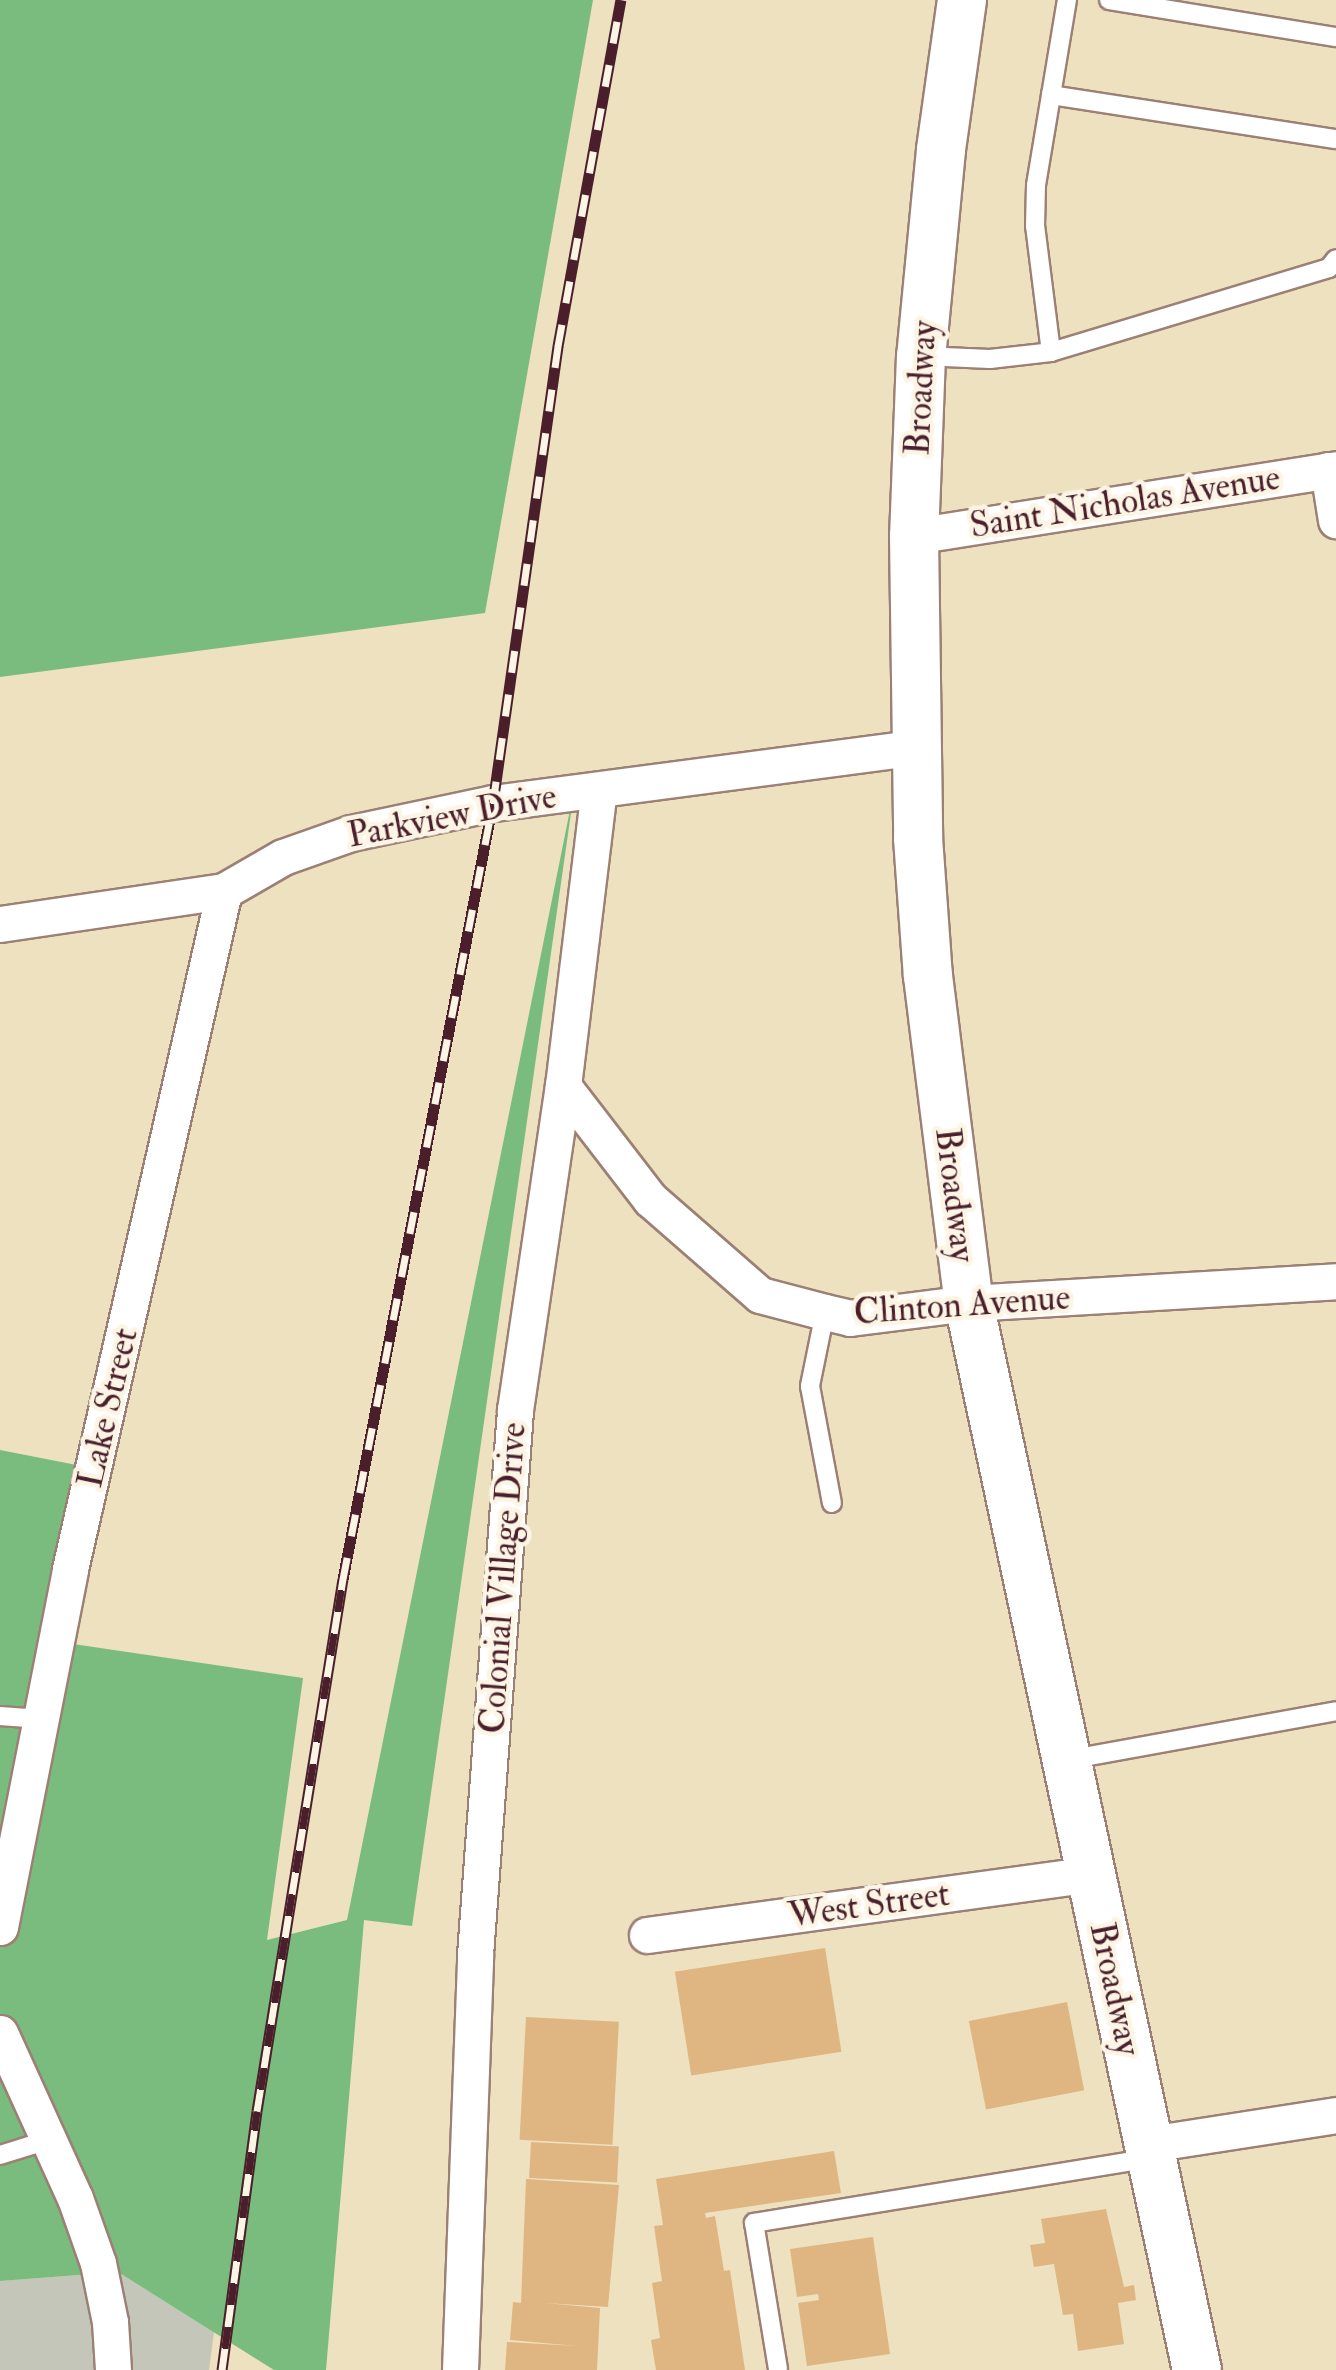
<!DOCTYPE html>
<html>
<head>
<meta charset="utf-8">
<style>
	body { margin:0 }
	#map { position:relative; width:1336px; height:2370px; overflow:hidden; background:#ede1bf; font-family:"IM FELL Double Pica",serif }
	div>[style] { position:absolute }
	.industrial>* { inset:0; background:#c3c6b9 }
	.forest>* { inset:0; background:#7abc7e }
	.building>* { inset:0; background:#dfb682; transform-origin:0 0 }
	.roads { filter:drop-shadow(2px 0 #9c8075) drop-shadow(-2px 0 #9c8075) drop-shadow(0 2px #9c8075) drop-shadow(0 -2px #9c8075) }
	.lane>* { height:18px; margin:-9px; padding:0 9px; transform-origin:9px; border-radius:9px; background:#fff }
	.street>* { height:35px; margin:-17.5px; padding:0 17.5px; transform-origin:17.5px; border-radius:17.5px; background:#fff }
	.secondary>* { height:48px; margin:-24px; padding:0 24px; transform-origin:24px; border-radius:24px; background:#fff }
	.rail>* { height:11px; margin-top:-5.5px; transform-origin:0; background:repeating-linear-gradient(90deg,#fcf5e5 0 22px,#4a1f2b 0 44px); box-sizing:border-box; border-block:2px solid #4a1f2b }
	span { translate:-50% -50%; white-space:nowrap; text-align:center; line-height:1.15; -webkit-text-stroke:9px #fcf5e5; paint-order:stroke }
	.street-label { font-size:35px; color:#4a1f2b }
</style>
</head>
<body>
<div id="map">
	<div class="industrial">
		<i style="clip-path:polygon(118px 2272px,214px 2332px,209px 2370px,0 2370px,0 2281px)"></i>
	</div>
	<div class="forest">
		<i style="clip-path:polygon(0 0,593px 0,485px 613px,0 677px)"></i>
		<i style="clip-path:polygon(575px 785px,412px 1926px,364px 1920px,326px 2370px,274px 2370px,118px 2272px,0 2281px,0 1450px,92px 1468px,46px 1640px,303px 1678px,267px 1940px,347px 1920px)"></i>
	</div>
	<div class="building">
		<i style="left:825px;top:1948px;width:105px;height:152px;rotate:81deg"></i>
		<i style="left:1067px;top:2002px;width:90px;height:100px;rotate:79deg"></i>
		<i style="left:526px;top:2017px;width:93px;height:123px;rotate:3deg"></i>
		<i style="left:531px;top:2142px;width:88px;height:36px;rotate:3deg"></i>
		<i style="clip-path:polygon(834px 2151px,841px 2193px,705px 2213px,706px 2218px,715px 2216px,724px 2271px,730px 2270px,745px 2370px,656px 2370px,651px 2340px,660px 2338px,652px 2283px,662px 2281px,654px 2226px,663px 2225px,656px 2179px)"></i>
		<i style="clip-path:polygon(526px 2179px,619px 2185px,608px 2307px,545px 2303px,600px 2308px,597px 2370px,505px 2370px,507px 2342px,577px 2346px,510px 2340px,513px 2302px,521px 2303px)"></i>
		<i style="clip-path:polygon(1106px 2209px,1124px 2287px,1134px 2285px,1136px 2300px,1118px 2303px,1124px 2344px,1078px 2351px,1073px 2314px,1063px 2315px,1054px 2264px,1034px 2267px,1030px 2245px,1045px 2243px,1041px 2219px)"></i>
		<i style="clip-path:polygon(873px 2237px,890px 2354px,807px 2366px,798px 2303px,819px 2300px,818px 2294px,797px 2297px,790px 2249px)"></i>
	</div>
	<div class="roads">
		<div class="lane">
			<i style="left:1109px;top:0;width:230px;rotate:9.3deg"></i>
			<i style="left:1051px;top:95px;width:288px;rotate:8.8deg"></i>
			<i style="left:1051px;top:352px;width:290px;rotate:-16.8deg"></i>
			<i style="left:1329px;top:268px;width:11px;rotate:-52deg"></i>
			<i style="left:922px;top:356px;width:68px;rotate:2.5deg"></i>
			<i style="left:990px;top:359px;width:61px;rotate:-6.5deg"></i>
			<i style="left:1051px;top:352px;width:127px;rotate:-97.2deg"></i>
			<i style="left:1035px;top:226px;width:41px;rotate:-88.6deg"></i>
			<i style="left:1036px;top:185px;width:188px;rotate:-80.5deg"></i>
			<i style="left:825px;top:1312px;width:76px;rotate:101.5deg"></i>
			<i style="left:810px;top:1386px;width:119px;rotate:79.4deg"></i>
			<i style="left:0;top:1716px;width:41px;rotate:4.2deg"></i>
			<i style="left:1067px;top:1760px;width:273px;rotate:-10.3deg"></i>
			<i style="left:0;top:2155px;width:50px;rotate:-17.4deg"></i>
			<i style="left:778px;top:2369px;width:148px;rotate:-99.3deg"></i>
			<i style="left:754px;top:2223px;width:402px;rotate:-9.3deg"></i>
		</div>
		<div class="street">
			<i style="left:1328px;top:470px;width:51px;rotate:80.9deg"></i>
			<i style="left:914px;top:536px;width:427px;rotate:-9deg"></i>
			<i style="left:0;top:924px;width:226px;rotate:-8.4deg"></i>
			<i style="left:224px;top:891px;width:68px;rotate:-30deg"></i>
			<i style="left:283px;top:857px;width:72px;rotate:-19.4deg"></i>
			<i style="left:351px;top:833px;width:145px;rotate:-11.9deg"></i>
			<i style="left:493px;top:803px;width:427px;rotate:-7.5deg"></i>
			<i style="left:563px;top:1086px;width:143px;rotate:52.4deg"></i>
			<i style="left:650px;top:1199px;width:146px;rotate:41.1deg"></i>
			<i style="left:760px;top:1295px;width:67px;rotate:14.7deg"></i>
			<i style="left:825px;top:1312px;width:26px;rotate:13deg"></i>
			<i style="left:850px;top:1318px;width:120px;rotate:-7.2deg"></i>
			<i style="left:969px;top:1303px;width:368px;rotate:-3.4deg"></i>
			<i style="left:0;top:1927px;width:365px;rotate:-78.9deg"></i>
			<i style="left:70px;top:1569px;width:695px;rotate:-77.2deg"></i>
			<i style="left:647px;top:1935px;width:447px;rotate:-7.8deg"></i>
			<i style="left:0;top:2033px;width:181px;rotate:65.6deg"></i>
			<i style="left:75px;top:2198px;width:69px;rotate:70.5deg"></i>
			<i style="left:98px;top:2263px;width:60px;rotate:78.5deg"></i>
			<i style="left:110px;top:2322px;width:48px;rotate:86.4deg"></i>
			<i style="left:1149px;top:2144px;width:189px;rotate:-8.8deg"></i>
			<i style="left:460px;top:2370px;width:415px;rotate:-87.9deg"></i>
			<i style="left:475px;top:1955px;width:546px;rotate:-85.8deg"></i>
			<i style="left:515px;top:1410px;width:328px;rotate:-81.6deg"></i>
			<i style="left:563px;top:1086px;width:298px;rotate:-83.1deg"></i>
		</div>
		<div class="secondary">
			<i style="left:962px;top:0;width:151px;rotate:98deg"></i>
			<i style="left:941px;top:150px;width:207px;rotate:95.5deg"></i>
			<i style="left:921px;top:356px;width:180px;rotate:92.2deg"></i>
			<i style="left:914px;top:536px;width:302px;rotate:89.2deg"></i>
			<i style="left:918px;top:838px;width:138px;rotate:85.9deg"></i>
			<i style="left:928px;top:976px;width:330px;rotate:82.9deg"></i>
			<i style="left:969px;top:1303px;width:1091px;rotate:77.94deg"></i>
		</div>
	</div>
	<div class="rail">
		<i style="left:222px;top:2370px;width:261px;rotate:-82.3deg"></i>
		<i style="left:257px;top:2111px;width:539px;rotate:-80.82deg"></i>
		<i style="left:343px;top:1579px;width:790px;rotate:-79.06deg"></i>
		<i style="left:493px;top:803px;width:462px;rotate:-81.9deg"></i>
		<i style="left:558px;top:346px;width:352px;rotate:-79.7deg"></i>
	</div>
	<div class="street-label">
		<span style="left:921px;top:388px;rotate:-87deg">Broadway</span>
		<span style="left:1125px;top:502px;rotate:-9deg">Saint Nicholas Avenue</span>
		<span style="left:452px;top:816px;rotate:-11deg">Parkview Drive</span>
		<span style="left:955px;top:1195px;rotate:83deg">Broadway</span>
		<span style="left:962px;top:1305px;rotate:-4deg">Clinton Avenue</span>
		<span style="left:108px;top:1408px;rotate:-77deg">Lake Street</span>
		<span style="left:503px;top:1578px;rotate:-86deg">Colonial Village Drive</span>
		<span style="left:869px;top:1905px;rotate:-8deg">West Street</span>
		<span style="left:1115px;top:1989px;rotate:78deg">Broadway</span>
	</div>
</div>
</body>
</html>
